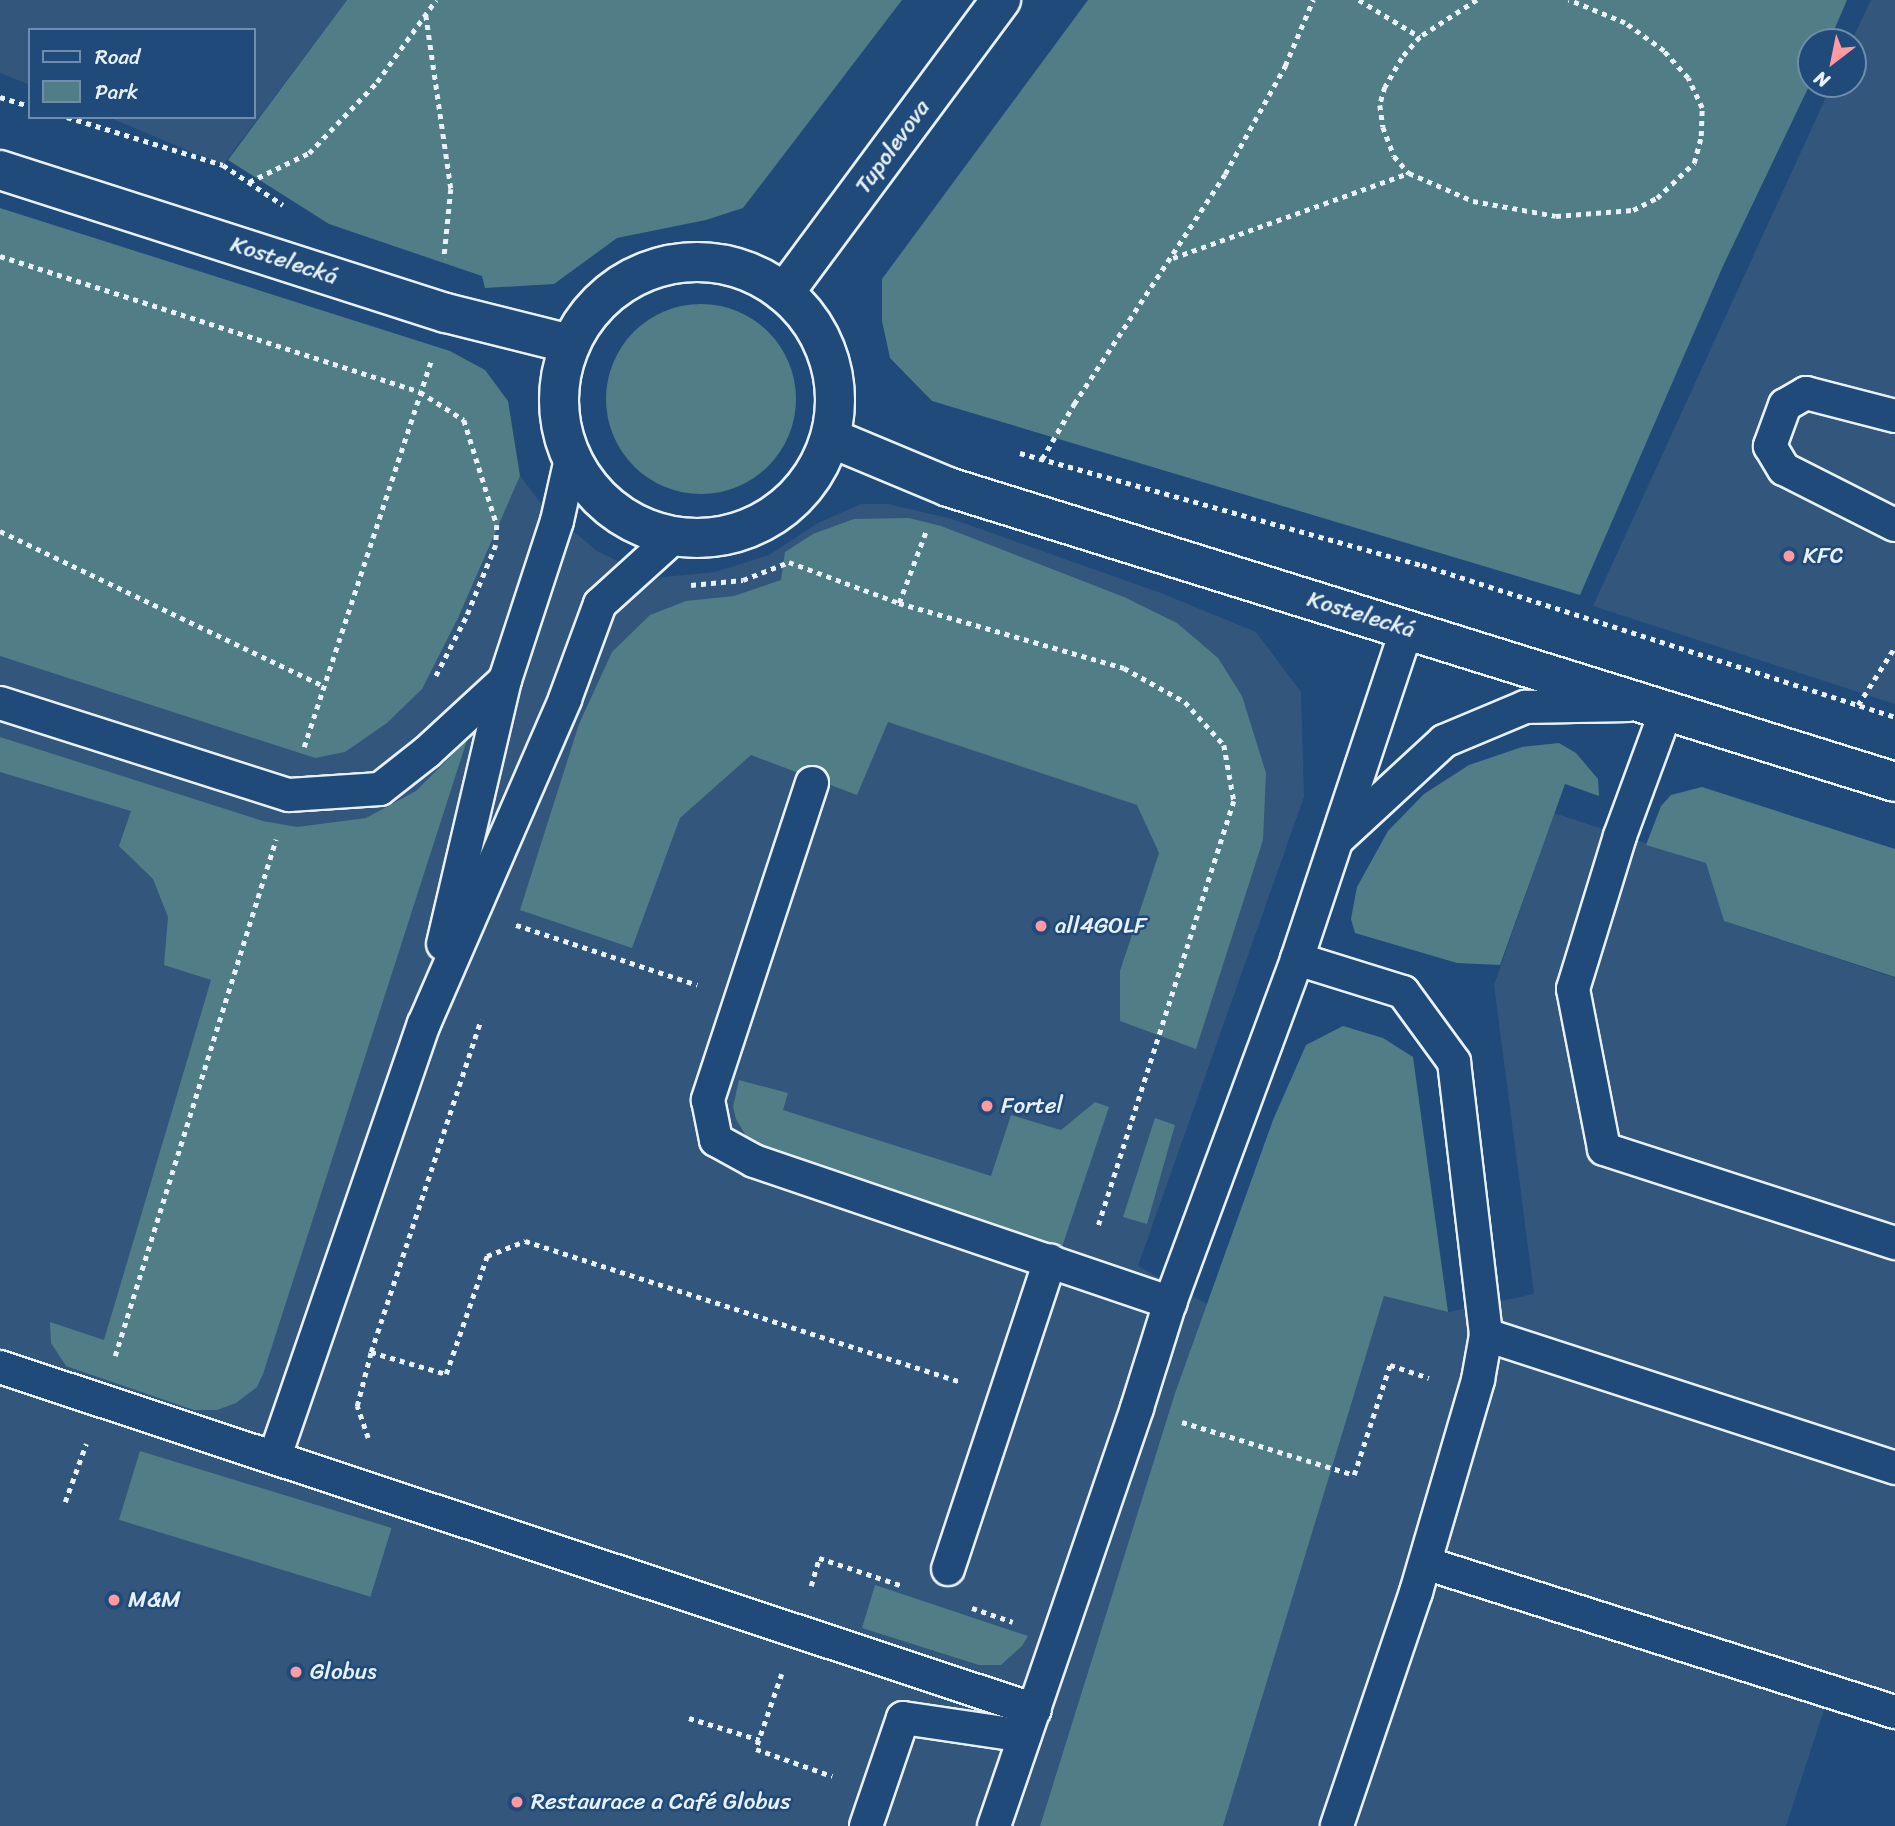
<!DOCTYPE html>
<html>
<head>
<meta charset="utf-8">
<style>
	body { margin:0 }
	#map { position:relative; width:1895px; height:1826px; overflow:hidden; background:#1f4a7a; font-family:Sriracha,sans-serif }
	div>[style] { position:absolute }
	.built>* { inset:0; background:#33567c }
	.green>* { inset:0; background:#517d86; transform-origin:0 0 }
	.round { border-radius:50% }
	.path>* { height:4.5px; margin-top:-2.25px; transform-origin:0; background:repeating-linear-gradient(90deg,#e8f1f8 0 5px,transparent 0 10px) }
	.roads { filter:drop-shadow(2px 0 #e8f1f8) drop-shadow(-2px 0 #e8f1f8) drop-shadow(0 2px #e8f1f8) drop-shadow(0 -2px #e8f1f8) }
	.service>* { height:32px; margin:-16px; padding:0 16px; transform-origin:16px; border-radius:16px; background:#1f4a7a }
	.tertiary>* { height:38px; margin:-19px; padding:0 19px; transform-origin:19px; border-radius:19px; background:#1f4a7a }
	.secondary>* { height:38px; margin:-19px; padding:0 19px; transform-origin:19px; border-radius:19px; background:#1f4a7a }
	.secondary>.ring { margin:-19px; padding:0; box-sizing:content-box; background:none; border:38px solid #1f4a7a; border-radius:50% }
	.dots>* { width:19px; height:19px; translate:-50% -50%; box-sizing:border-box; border:4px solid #1f4a7a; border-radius:50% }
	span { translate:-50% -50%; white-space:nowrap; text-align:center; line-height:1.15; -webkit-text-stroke:5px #1f4a7a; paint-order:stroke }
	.street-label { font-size:23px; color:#e8f1f8 }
	.poi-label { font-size:23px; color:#e8f1f8 }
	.left { translate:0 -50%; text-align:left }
	.legend { position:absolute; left:28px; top:28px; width:228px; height:91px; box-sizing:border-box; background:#1f4a7a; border:2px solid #6f8dac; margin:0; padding:9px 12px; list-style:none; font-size:21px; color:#e8f1f8 }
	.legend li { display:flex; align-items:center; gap:14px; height:35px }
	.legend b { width:35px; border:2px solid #6f8dac }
	.north { position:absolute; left:1797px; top:28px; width:70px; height:70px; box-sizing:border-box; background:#1f4a7a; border:2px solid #6f8dac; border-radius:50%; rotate:212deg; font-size:19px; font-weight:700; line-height:28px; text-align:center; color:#e8f1f8 }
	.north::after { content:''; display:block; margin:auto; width:24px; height:32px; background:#ff9aa2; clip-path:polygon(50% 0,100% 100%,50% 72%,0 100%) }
</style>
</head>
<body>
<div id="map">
	<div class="built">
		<i style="clip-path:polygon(0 0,347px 0,223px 165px,108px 117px,254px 117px,254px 30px,30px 30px,30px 85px,0 73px)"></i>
		<i style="clip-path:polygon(1871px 0,1895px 0,1895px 704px,1593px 606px,1832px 84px,1853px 84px,1851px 42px)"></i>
		<i style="clip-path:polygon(520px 476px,544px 507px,597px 551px,653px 578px,715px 572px,769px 555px,818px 523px,861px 504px,888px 504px,952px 519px,1161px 593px,1256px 632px,1301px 692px,1304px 797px,1138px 1266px,1207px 1304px,1175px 1393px,1040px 1826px,0 1826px,0 656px,315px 758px,458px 618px)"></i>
		<i style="clip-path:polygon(1554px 813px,1707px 863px,1724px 921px,1895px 978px,1895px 1731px,1824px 1710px,1786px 1826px,1223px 1826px,1384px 1296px,1448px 1312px,1534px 1294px,1494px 985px)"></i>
	</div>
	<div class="green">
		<i style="clip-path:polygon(347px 0,902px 0,743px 208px,706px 220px,617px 238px,554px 284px,485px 288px,482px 276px,329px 224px,228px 160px)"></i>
		<i style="clip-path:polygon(1088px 0,1847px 0,1829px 42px,1811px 42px,1811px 82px,1723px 266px,1580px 595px,932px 401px,890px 358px,882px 321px,882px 279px)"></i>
		<i style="clip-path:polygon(0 208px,450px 351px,485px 370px,508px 401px,520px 476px,458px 618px,422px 689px,387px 723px,345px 752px,315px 758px,0 656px)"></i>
		<i class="round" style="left:606px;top:304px;width:190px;height:190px"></i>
		<i style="clip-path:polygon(909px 518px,941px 526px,1124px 597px,1177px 623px,1218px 658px,1242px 696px,1266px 773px,1263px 840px,1196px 1049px,1120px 1021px,1120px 971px,1159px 853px,1137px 805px,888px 722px,857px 795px,751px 755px,680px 818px,632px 948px,520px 910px,579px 724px,612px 652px,650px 615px,686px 601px,734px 596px,781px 580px,785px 552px,813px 534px,854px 519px)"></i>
		<i style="clip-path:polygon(0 737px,263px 821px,297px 827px,366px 818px,416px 791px,467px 740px,263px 1374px,257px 1387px,236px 1403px,217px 1410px,194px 1410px,66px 1366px,51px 1343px,50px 1322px,104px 1340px,211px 980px,164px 965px,168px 917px,153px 879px,119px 846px,131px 811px,0 772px)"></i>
		<i style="clip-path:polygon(1559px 743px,1576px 753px,1598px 779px,1599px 796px,1565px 784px,1500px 965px,1457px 963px,1355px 933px,1351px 919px,1357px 887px,1388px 831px,1424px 794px,1469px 765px,1522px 747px)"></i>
		<i style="clip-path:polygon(1702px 787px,1895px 849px,1895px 977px,1724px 921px,1706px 863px,1646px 845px,1661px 806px,1671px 795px)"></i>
		<i style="clip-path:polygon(1343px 1026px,1383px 1038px,1413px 1057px,1448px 1312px,1384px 1296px,1223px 1826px,1040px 1826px,1175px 1393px,1273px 1120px,1306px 1045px)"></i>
		<i style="clip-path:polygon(739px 1080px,788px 1093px,783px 1110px,991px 1176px,1011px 1115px,1061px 1130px,1095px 1102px,1109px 1107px,1062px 1247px,768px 1153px,746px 1136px,736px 1119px,733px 1107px)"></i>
		<i style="clip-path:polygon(1155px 1118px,1175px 1125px,1147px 1224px,1123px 1217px)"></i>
		<i style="left:140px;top:1451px;width:263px;height:72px;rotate:17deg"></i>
		<i style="clip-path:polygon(875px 1585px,1028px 1636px,1022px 1646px,1001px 1665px,979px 1665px,862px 1628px)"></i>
	</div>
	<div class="path">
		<i style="left:1359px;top:0;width:71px;rotate:31.2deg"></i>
		<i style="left:1477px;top:0;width:68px;rotate:147deg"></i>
		<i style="left:1420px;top:37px;width:28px;rotate:131deg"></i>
		<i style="left:1402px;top:58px;width:34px;rotate:120deg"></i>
		<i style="left:1385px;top:87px;width:19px;rotate:106deg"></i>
		<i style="left:1380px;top:105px;width:22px;rotate:82deg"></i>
		<i style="left:1383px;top:127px;width:31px;rotate:69deg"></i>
		<i style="left:1394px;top:156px;width:23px;rotate:49deg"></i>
		<i style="left:1409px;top:173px;width:70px;rotate:23.6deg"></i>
		<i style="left:1473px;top:201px;width:84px;rotate:10.2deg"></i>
		<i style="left:1556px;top:216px;width:77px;rotate:-4.5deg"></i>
		<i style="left:1633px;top:210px;width:27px;rotate:-27deg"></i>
		<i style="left:1657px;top:198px;width:51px;rotate:-43.4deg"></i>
		<i style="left:1694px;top:163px;width:28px;rotate:-75deg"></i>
		<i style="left:1701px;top:136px;width:28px;rotate:-88deg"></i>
		<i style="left:1702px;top:108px;width:33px;rotate:-115deg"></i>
		<i style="left:1688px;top:78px;width:36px;rotate:-132deg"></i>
		<i style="left:1664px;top:51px;width:48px;rotate:-144.3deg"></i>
		<i style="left:1625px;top:23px;width:61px;rotate:-157.7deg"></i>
		<i style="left:426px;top:15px;width:176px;rotate:81.8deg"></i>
		<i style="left:451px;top:189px;width:70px;rotate:95.7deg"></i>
		<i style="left:0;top:97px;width:31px;rotate:17deg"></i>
		<i style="left:67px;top:117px;width:163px;rotate:17.1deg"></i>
		<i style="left:223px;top:165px;width:72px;rotate:33.7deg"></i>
		<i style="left:249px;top:182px;width:67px;rotate:-25.8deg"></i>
		<i style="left:309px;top:153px;width:98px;rotate:-46.2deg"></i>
		<i style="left:377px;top:82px;width:101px;rotate:-54.3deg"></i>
		<i style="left:0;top:256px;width:441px;rotate:17.9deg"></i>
		<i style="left:420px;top:392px;width:52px;rotate:32.5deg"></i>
		<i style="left:464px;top:420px;width:110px;rotate:72.6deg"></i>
		<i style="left:497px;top:525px;width:20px;rotate:93deg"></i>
		<i style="left:496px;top:545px;width:79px;rotate:112.3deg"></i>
		<i style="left:466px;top:618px;width:68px;rotate:117.3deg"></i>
		<i style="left:1173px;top:258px;width:251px;rotate:-19.8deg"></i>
		<i style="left:1020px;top:453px;width:417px;rotate:15.6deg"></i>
		<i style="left:1422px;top:565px;width:497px;rotate:17.8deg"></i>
		<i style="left:1042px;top:459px;width:64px;rotate:-59.8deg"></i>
		<i style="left:1074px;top:404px;width:275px;rotate:-56.7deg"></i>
		<i style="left:1225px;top:174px;width:124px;rotate:-60.9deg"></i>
		<i style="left:1285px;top:66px;width:72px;rotate:-67deg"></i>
		<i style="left:0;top:531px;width:359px;rotate:25.6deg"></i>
		<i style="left:691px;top:585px;width:52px;rotate:-5.5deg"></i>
		<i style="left:743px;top:580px;width:49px;rotate:-21.4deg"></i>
		<i style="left:789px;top:562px;width:117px;rotate:20.4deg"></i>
		<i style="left:899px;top:603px;width:77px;rotate:-69.4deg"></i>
		<i style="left:899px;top:603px;width:234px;rotate:16.1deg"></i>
		<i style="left:1124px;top:668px;width:70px;rotate:29.1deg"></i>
		<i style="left:1185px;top:702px;width:58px;rotate:47.8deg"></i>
		<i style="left:1224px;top:745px;width:57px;rotate:79.9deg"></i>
		<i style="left:1234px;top:801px;width:448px;rotate:107.7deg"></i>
		<i style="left:1858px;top:705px;width:69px;rotate:-57.5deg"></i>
		<i style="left:304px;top:747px;width:407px;rotate:-71.8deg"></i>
		<i style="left:516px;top:925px;width:191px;rotate:18.3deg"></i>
		<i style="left:371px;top:1352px;width:78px;rotate:16.3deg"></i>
		<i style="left:446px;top:1374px;width:125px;rotate:-70.8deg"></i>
		<i style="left:487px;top:1256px;width:41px;rotate:-21.5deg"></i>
		<i style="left:525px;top:1241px;width:458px;rotate:17.9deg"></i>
		<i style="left:115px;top:1356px;width:541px;rotate:-72.7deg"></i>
		<i style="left:1182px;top:1422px;width:180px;rotate:17.1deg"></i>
		<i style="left:1354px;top:1475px;width:116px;rotate:-71.9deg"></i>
		<i style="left:1390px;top:1365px;width:41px;rotate:18.4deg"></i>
		<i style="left:368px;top:1438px;width:34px;rotate:-109deg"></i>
		<i style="left:357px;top:1406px;width:56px;rotate:-75.5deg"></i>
		<i style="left:371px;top:1352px;width:350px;rotate:-71.7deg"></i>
		<i style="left:65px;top:1502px;width:62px;rotate:-70.1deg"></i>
		<i style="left:811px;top:1586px;width:29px;rotate:-74deg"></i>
		<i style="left:819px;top:1558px;width:89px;rotate:18.4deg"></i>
		<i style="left:972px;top:1608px;width:43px;rotate:18.9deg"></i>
		<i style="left:782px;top:1674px;width:79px;rotate:109.1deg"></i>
		<i style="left:756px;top:1749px;width:81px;rotate:19.6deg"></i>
		<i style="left:689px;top:1718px;width:74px;rotate:17.2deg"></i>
	</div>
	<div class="roads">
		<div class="service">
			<i style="left:1895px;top:416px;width:92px;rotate:-165.5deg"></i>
			<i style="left:1806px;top:393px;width:24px;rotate:150deg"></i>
			<i style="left:1785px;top:405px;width:44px;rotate:110.1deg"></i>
			<i style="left:1770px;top:446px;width:27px;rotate:59deg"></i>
			<i style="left:1784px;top:469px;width:124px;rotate:26.8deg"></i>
			<i style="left:0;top:703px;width:303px;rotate:17.7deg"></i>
			<i style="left:289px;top:795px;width:91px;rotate:-3.8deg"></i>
			<i style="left:380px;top:789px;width:60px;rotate:-38.2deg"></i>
			<i style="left:427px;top:752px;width:106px;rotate:-42.7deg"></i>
			<i style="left:1666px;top:711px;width:133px;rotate:110.2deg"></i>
			<i style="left:1620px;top:836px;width:160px;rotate:107.1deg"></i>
			<i style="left:1573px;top:989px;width:163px;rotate:79deg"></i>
			<i style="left:1604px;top:1149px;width:306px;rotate:17.9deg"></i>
			<i style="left:812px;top:783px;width:334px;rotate:108.2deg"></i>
			<i style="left:708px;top:1100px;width:41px;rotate:78.7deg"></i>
			<i style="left:716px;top:1140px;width:43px;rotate:28.9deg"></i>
			<i style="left:754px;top:1161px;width:440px;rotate:18.8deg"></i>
			<i style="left:1339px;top:838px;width:143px;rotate:-42.7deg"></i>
			<i style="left:1444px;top:741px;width:88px;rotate:-22.8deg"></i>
			<i style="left:1525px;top:707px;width:103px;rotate:-1.1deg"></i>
			<i style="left:443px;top:944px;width:271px;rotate:-76.8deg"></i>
			<i style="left:505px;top:680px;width:167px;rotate:-71.9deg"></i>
			<i style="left:557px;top:521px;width:64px;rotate:-77.3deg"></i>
			<i style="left:1297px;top:959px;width:111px;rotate:17.3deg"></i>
			<i style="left:1403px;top:992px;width:87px;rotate:53.9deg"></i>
			<i style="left:1454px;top:1062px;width:275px;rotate:83.3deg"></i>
			<i style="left:1486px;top:1335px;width:46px;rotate:100.1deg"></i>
			<i style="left:1478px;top:1380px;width:221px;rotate:106.3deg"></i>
			<i style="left:1416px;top:1592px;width:247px;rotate:108.7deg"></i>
			<i style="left:1486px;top:1335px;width:430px;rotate:18deg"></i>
			<i style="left:0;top:1367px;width:1090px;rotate:18.34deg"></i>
			<i style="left:275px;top:1456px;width:457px;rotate:-71deg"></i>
			<i style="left:424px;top:1024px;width:354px;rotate:-66.5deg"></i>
			<i style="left:565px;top:699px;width:101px;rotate:-69.8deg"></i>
			<i style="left:600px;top:604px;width:100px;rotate:-42.2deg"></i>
			<i style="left:1425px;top:1563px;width:493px;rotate:17.6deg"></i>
			<i style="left:948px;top:1569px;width:325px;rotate:-71.7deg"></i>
			<i style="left:866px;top:1826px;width:114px;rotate:-71.1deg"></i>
			<i style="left:903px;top:1718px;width:123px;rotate:8.4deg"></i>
			<i style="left:994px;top:1826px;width:442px;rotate:-71.1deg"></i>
			<i style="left:1137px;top:1408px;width:110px;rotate:-72.6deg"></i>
			<i style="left:1170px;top:1303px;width:367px;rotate:-69.7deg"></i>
			<i style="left:1297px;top:959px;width:348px;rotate:-71.6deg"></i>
		</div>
		<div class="tertiary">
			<i style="left:0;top:170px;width:468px;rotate:17.8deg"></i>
			<i style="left:446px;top:313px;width:128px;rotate:14deg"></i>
		</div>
		<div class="secondary">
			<i class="ring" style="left:559px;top:262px;width:238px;height:238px"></i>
			<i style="left:784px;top:293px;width:365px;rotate:-53.5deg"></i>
			<i style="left:831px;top:438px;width:127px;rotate:22.7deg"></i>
			<i style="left:948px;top:487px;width:992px;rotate:17.3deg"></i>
		</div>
	</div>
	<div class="dots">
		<i style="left:1789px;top:556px;background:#ff9aa2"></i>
		<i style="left:1041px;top:926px;background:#ff9aa2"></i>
		<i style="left:987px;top:1106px;background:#ff9aa2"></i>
		<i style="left:114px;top:1600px;background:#ff9aa2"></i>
		<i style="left:296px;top:1672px;background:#ff9aa2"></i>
		<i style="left:517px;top:1802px;background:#ff9aa2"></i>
	</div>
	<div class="street-label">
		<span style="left:893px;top:147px;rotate:-54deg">Tupolevova</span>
		<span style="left:284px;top:261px;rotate:18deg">Kostelecká</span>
		<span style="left:1361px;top:615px;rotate:17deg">Kostelecká</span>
	</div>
	<div class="poi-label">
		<span class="left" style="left:1803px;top:556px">KFC</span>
		<span class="left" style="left:1055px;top:926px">all4GOLF</span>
		<span class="left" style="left:1001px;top:1106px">Fortel</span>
		<span class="left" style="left:128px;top:1600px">M&amp;M</span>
		<span class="left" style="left:310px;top:1672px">Globus</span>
		<span class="left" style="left:531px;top:1802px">Restaurace a Café Globus</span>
	</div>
	<ul class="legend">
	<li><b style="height:9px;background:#1f4a7a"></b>Road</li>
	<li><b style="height:19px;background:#517d86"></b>Park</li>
	</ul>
	<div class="north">N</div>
</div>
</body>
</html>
